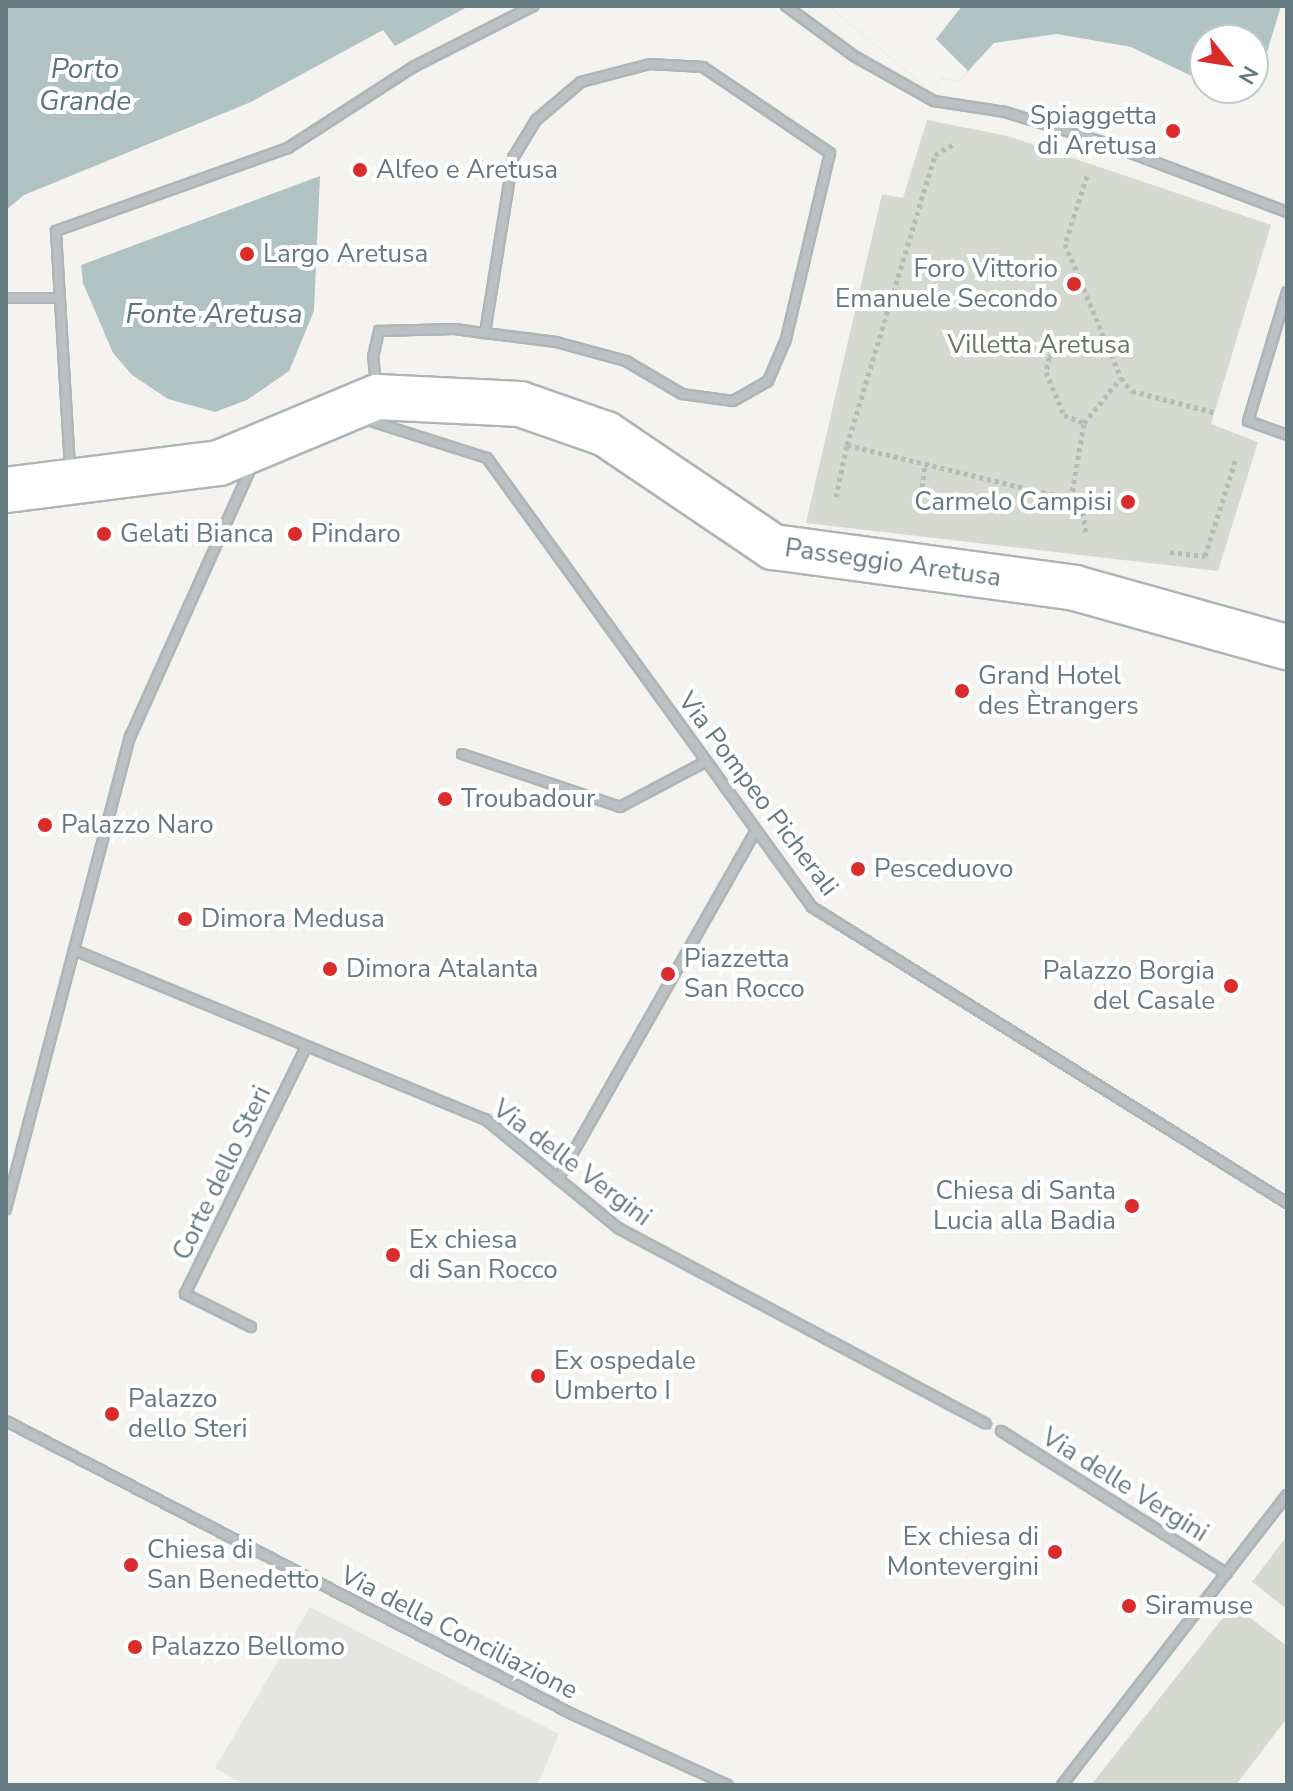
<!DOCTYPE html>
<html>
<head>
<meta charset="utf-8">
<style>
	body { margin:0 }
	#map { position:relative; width:1293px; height:1791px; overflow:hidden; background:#f4f3f0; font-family:"Nunito Sans",sans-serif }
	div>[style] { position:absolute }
	.built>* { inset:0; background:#e5e5e4 }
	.green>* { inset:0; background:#d5d9d0 }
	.water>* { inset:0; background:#b1c2c2 }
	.pier>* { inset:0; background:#f4f3f0 }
	.street-tunnel>* { height:8px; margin-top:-4px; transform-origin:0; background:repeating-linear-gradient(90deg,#c9cfce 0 8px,transparent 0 12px) }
	.path>* { height:5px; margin-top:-2.5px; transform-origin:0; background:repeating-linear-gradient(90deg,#b5b9ba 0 4px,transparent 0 8px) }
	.roads { filter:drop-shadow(2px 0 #adb5b7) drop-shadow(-2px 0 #adb5b7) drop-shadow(0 2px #adb5b7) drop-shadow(0 -2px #adb5b7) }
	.street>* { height:8px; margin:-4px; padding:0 4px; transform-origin:4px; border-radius:4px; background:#bac1c2 }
	.secondary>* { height:44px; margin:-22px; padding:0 22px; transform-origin:22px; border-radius:22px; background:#fff }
	.dots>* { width:22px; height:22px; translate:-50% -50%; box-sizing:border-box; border:4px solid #fff; border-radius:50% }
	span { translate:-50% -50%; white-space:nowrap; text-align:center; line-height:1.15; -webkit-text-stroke:8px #fff; paint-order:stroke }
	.poi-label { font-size:26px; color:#647a80 }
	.right { translate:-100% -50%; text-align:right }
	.left { translate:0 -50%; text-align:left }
	.park-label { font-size:26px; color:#6c7763 }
	.street-label { font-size:26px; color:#647a80 }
	.water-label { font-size:28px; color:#5b7677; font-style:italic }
	.frame { position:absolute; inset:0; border:8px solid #647a80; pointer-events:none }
	.north { position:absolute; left:1189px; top:24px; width:80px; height:80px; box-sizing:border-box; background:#fff; border:2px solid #c1cacc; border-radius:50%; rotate:120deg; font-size:22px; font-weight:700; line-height:32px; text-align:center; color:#647a80 }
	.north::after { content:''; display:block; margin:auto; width:28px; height:36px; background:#da2c2a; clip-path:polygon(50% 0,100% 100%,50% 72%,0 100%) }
</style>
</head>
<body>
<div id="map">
	<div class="built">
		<i style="clip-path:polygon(310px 1607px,559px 1734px,537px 1785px,245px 1785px,215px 1768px)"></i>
	</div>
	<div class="green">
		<i style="clip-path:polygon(927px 120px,1008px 136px,1271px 225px,1211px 424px,1258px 442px,1218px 571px,806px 523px,882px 194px,903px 198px)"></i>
		<i style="clip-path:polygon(1287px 1536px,1287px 1609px,1252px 1582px)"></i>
		<i style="clip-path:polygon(1233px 1605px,1287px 1646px,1287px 1718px,1236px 1785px,1091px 1785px)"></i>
	</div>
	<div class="water">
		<i style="clip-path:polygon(6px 6px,469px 6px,395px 46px,383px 30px,251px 102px,24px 195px,6px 210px)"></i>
		<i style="clip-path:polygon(829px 6px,1281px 6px,1260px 75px,1253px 76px,1253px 40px,1205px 40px,1202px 81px,1131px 47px,1057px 34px,994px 43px,958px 82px,941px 78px,932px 93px)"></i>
		<i style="clip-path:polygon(320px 176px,314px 311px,289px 371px,247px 400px,215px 412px,168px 399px,132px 375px,113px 353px,83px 283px,81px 265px)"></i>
	</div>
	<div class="pier">
		<i style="clip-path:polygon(829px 6px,962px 6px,936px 39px,968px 71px,958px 82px,941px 78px,932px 93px)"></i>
	</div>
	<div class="street-tunnel">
		<i style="left:985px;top:1423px;width:18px;rotate:27deg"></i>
	</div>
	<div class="path">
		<i style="left:1087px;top:176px;width:71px;rotate:107.9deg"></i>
		<i style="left:1065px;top:244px;width:145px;rotate:67.3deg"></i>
		<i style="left:1121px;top:378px;width:17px;rotate:50deg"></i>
		<i style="left:1132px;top:391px;width:84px;rotate:14.5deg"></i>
		<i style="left:1111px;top:353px;width:43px;rotate:-163.7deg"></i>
		<i style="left:1070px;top:341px;width:26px;rotate:143deg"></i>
		<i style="left:1049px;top:357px;width:15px;rotate:101deg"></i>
		<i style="left:1046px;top:372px;width:47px;rotate:67.3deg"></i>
		<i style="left:1064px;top:415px;width:22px;rotate:22deg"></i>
		<i style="left:1084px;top:423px;width:58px;rotate:-50.6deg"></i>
		<i style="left:847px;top:445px;width:230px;rotate:13.6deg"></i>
		<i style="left:1071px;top:499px;width:18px;rotate:47deg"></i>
		<i style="left:1083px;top:512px;width:23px;rotate:83deg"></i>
		<i style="left:836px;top:497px;width:53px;rotate:-78.1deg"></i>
		<i style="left:847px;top:445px;width:303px;rotate:-73.1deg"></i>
		<i style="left:935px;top:155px;width:21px;rotate:-31deg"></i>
		<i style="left:1071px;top:499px;width:77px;rotate:-80.3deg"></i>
		<i style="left:919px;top:511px;width:47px;rotate:-82.7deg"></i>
		<i style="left:1170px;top:552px;width:35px;rotate:7deg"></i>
		<i style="left:1205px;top:556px;width:103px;rotate:-72.4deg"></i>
	</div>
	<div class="roads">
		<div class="street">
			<i style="left:786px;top:6px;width:84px;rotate:36.3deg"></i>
			<i style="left:854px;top:56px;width:92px;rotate:29.4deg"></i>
			<i style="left:934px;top:101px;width:72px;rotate:8.8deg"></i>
			<i style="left:1005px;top:112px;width:98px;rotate:17.1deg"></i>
			<i style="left:1099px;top:141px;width:201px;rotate:20.7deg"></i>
			<i style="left:1287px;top:292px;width:135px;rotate:106.8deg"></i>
			<i style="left:1248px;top:421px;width:41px;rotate:19.7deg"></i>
			<i style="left:6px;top:298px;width:50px"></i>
			<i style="left:376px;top:384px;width:27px;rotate:-96deg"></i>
			<i style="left:373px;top:357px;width:27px;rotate:-77deg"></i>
			<i style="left:379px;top:331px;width:76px;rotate:-1.5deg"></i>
			<i style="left:455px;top:329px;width:30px;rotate:8deg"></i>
			<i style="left:485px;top:333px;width:72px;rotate:7.2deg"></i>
			<i style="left:556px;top:342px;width:73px;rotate:15.2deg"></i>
			<i style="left:626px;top:361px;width:65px;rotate:30.5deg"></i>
			<i style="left:682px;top:394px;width:51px;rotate:7.8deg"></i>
			<i style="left:733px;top:401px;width:40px;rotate:-29.7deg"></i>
			<i style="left:768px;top:381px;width:46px;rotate:-66.8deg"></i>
			<i style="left:786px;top:339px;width:191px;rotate:-76.7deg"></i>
			<i style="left:830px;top:153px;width:153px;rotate:-145.9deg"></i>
			<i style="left:703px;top:67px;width:53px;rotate:-176.8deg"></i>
			<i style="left:650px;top:64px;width:71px;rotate:165.4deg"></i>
			<i style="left:581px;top:82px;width:59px;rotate:139.8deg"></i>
			<i style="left:536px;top:120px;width:44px;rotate:121.2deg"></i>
			<i style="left:513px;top:158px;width:177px;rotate:99.1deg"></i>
			<i style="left:364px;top:419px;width:129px;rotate:17.6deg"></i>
			<i style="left:487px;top:458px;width:554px;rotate:54.1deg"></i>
			<i style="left:812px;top:907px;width:560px;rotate:31.93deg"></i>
			<i style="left:70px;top:468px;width:237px;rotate:-93.4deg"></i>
			<i style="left:56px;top:231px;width:246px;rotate:-19.7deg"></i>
			<i style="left:288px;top:148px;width:149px;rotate:-32.9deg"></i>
			<i style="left:413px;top:67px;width:135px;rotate:-26.9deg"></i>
			<i style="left:462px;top:754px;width:167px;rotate:18.5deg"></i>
			<i style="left:620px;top:807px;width:94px;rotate:-27.9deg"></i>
			<i style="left:74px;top:950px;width:444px;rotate:22.4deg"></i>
			<i style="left:485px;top:1119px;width:172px;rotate:39.3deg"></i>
			<i style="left:618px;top:1228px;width:416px;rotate:28deg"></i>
			<i style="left:558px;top:1179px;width:401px;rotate:-60.4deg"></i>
			<i style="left:6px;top:1209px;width:488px;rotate:-75.3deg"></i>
			<i style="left:130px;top:737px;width:297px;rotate:-65.8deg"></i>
			<i style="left:251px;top:1327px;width:74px;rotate:-153.4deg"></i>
			<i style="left:185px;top:1294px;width:275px;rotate:-63.9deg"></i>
			<i style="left:6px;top:1421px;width:637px;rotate:27.37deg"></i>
			<i style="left:572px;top:1714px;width:171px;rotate:24.5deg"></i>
			<i style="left:1001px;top:1431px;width:267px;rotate:32.3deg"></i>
			<i style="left:1062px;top:1785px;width:367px;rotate:-52.2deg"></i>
		</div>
		<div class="secondary">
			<i style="left:6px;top:490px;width:215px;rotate:-7.2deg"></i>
			<i style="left:219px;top:463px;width:171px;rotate:-22.7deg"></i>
			<i style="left:377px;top:397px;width:143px;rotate:2.8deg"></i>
			<i style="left:520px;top:404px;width:91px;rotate:19.2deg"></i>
			<i style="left:606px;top:434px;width:202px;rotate:34.1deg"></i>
			<i style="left:773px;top:547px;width:305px;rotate:7.7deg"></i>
			<i style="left:1075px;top:588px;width:220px;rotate:15.6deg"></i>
		</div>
	</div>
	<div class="dots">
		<i style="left:1173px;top:131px;background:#da2c2a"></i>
		<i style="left:360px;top:170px;background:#da2c2a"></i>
		<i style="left:247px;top:254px;background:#da2c2a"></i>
		<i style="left:1074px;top:284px;background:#da2c2a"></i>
		<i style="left:1128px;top:502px;background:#da2c2a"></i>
		<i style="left:104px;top:534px;background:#da2c2a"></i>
		<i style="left:295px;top:534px;background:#da2c2a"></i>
		<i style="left:962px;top:691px;background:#da2c2a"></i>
		<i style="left:445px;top:799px;background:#da2c2a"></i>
		<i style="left:45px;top:825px;background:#da2c2a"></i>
		<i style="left:858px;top:869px;background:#da2c2a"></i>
		<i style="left:185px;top:919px;background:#da2c2a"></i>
		<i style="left:330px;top:969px;background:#da2c2a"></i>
		<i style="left:668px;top:974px;background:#da2c2a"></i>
		<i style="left:1231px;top:986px;background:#da2c2a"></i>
		<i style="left:1132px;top:1206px;background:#da2c2a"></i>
		<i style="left:393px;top:1255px;background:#da2c2a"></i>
		<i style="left:538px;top:1376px;background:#da2c2a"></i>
		<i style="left:112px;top:1414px;background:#da2c2a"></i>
		<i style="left:1055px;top:1552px;background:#da2c2a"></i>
		<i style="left:131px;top:1565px;background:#da2c2a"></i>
		<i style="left:1129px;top:1606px;background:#da2c2a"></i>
		<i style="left:135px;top:1647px;background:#da2c2a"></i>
	</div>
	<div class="poi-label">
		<span class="right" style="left:1157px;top:131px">Spiaggetta<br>di Aretusa</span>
		<span class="left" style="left:376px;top:170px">Alfeo e Aretusa</span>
		<span class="left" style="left:263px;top:254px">Largo Aretusa</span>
		<span class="right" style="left:1058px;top:284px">Foro Vittorio<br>Emanuele Secondo</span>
		<span class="right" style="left:1112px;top:502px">Carmelo Campisi</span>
		<span class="left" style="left:120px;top:534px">Gelati Bianca</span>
		<span class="left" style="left:311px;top:534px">Pindaro</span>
		<span class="left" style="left:978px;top:691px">Grand Hotel<br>des Ètrangers</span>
		<span class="left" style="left:461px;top:799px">Troubadour</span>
		<span class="left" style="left:61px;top:825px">Palazzo Naro</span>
		<span class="left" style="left:874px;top:869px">Pesceduovo</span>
		<span class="left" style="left:201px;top:919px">Dimora Medusa</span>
		<span class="left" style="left:684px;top:974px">Piazzetta<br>San Rocco</span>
		<span class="left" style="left:346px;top:969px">Dimora Atalanta</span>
		<span class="right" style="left:1215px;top:986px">Palazzo Borgia<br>del Casale</span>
		<span class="right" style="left:1116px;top:1206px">Chiesa di Santa<br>Lucia alla Badia</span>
		<span class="left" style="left:409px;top:1255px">Ex chiesa<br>di San Rocco</span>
		<span class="left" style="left:554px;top:1376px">Ex ospedale<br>Umberto I</span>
		<span class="left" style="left:128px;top:1414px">Palazzo<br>dello Steri</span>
		<span class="right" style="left:1039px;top:1552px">Ex chiesa di<br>Montevergini</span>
		<span class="left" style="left:147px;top:1565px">Chiesa di<br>San Benedetto</span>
		<span class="left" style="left:1145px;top:1606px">Siramuse</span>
		<span class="left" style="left:151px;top:1647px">Palazzo Bellomo</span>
	</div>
	<div class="park-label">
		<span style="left:1039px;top:345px">Villetta Aretusa</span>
	</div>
	<div class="street-label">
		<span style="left:893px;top:563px;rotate:8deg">Passeggio Aretusa</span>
		<span style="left:758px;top:794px;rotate:53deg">Via Pompeo Picherali</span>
		<span style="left:572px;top:1163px;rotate:37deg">Via delle Vergini</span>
		<span style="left:222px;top:1173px;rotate:-64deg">Corte dello Steri</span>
		<span style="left:1125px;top:1485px;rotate:32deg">Via delle Vergini</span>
		<span style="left:459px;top:1633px;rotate:27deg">Via della Conciliazione</span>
	</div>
	<div class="water-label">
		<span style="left:85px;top:85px">Porto<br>Grande</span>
		<span style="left:214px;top:314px">Fonte Aretusa</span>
	</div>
	<div class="frame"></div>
	<div class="north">N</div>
</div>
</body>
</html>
